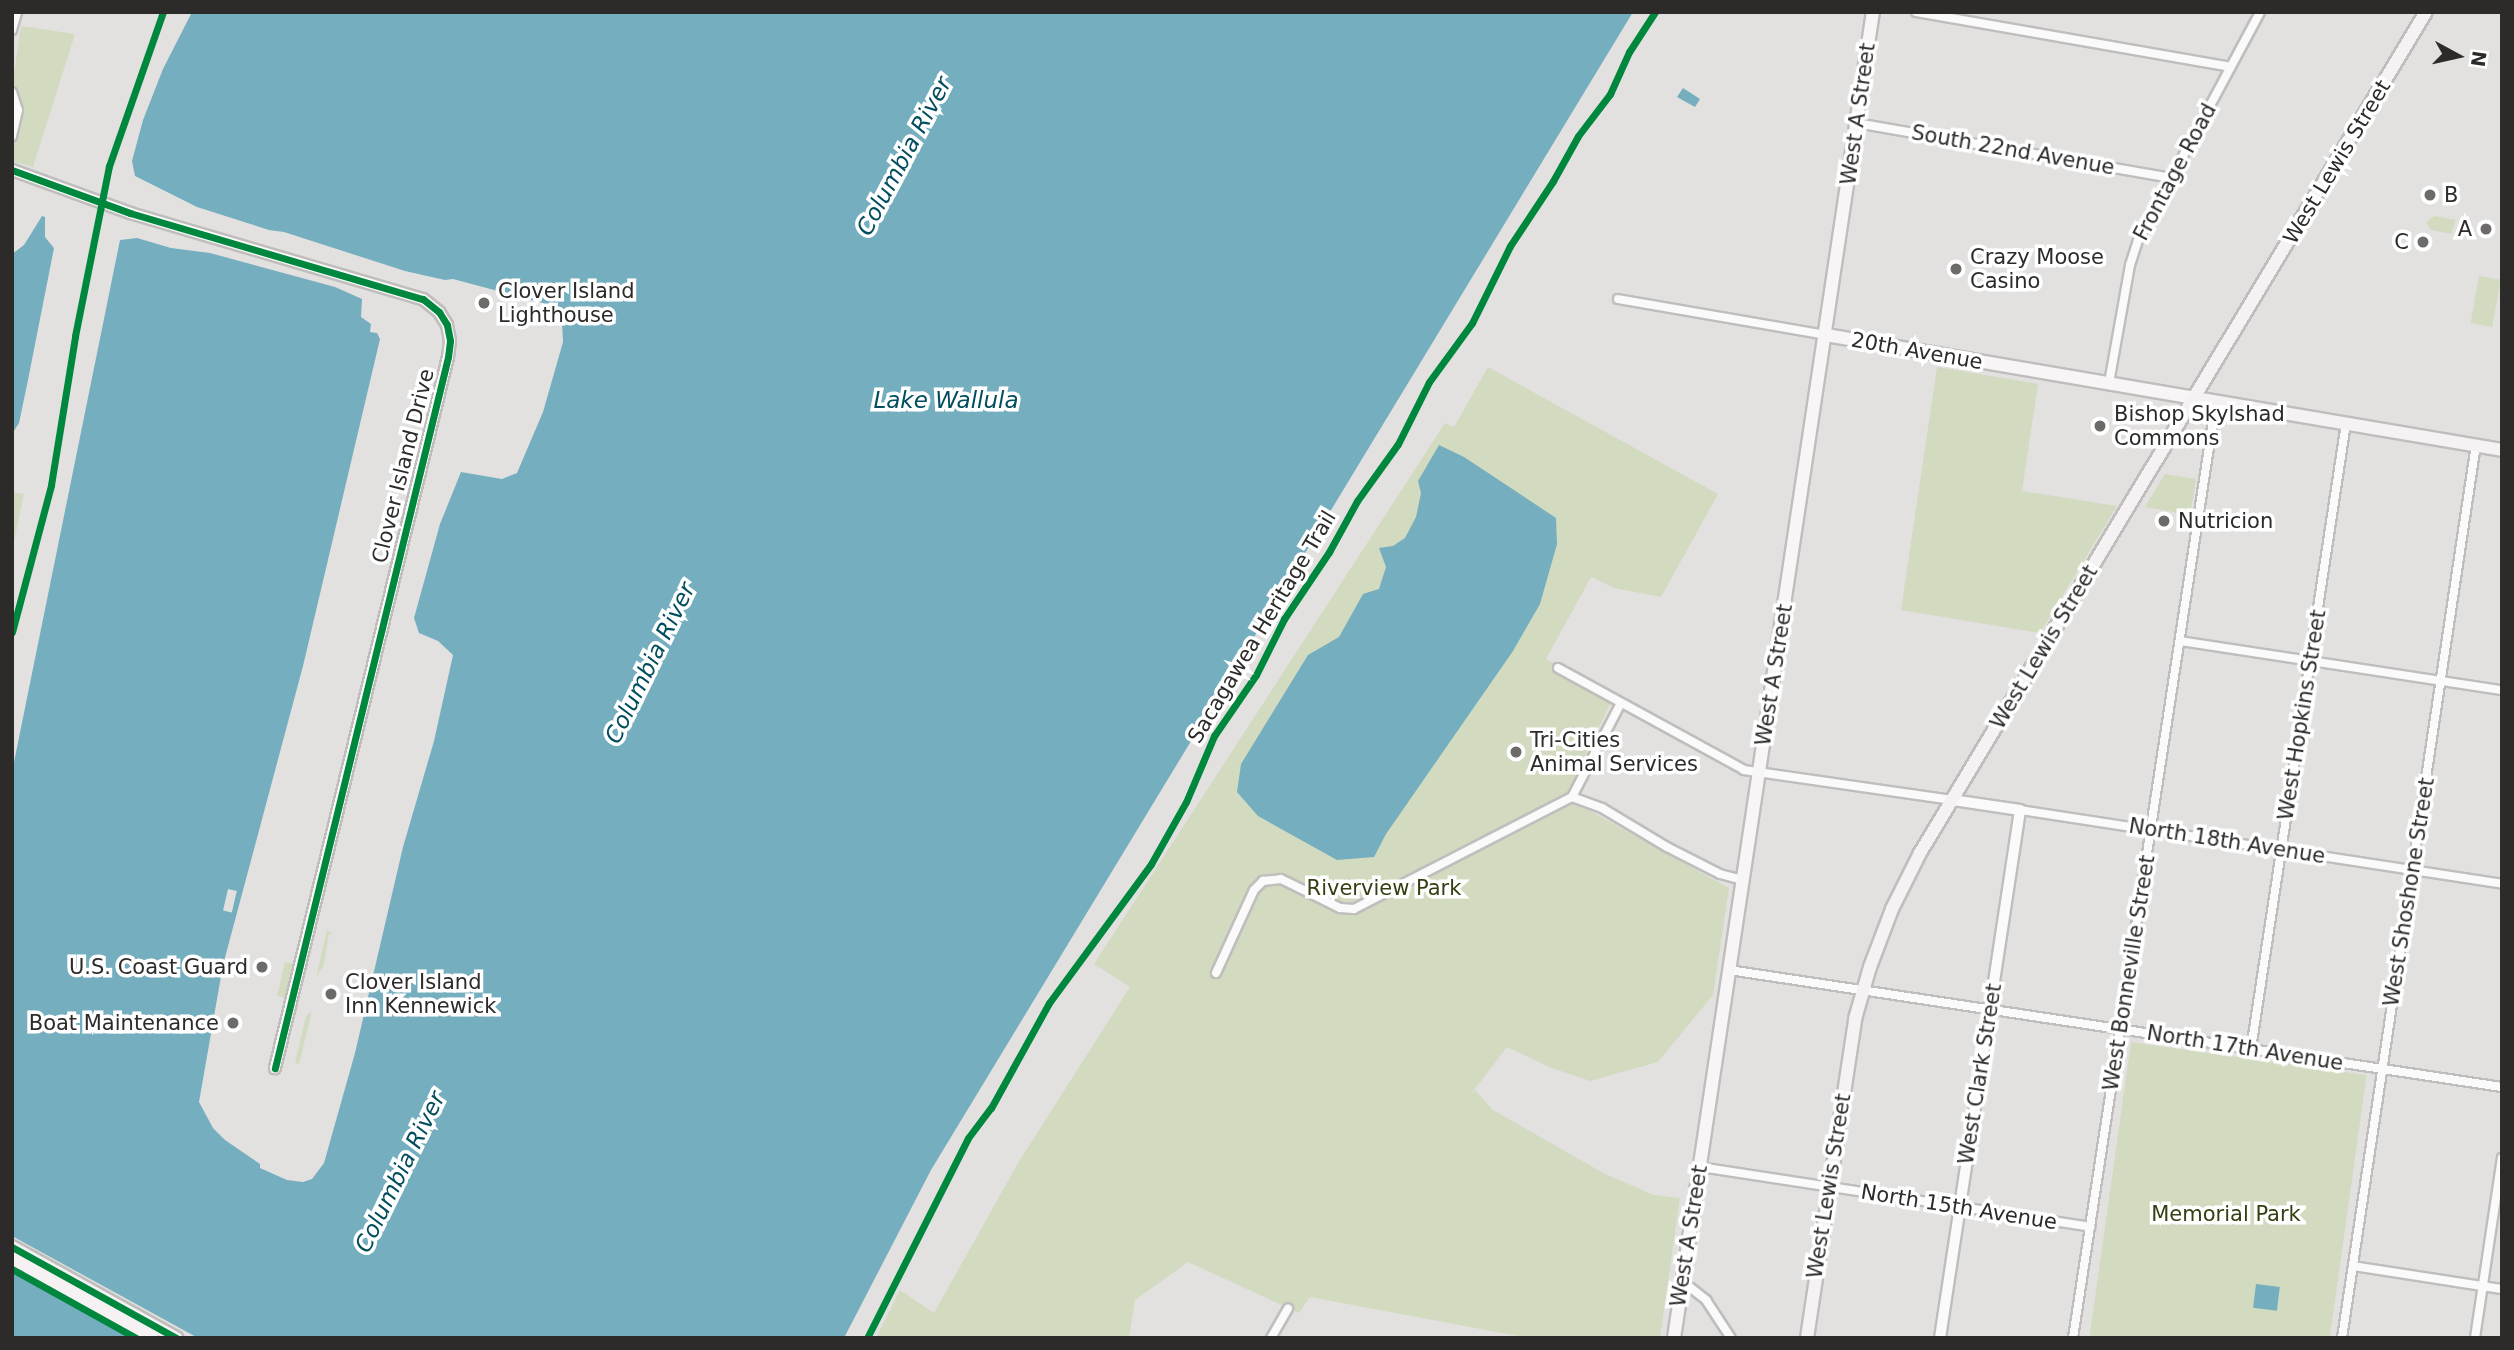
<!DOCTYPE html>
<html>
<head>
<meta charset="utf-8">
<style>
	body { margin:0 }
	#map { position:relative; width:2514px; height:1350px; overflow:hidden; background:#e3e1e0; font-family:"DejaVu Sans",sans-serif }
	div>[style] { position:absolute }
	.green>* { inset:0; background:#d2dac0; transform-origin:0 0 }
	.water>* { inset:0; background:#75aebe; transform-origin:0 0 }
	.pier>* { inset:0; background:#e3e1e0; transform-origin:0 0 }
	.roads { filter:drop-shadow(2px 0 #bfbebd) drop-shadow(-2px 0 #bfbebd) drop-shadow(0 2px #bfbebd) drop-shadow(0 -2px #bfbebd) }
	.minor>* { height:8px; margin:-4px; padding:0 4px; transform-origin:4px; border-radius:4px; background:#fbfafa }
	.tertiary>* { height:10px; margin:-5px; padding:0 5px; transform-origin:5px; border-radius:5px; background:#fbfafa }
	.secondary>* { height:12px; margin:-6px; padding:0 6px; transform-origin:6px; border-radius:6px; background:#f8f5f6 }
	.primary>* { height:12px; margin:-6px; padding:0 6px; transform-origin:6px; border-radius:6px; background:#f6f1f2 }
	.cycleway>* { height:7px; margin:-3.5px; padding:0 3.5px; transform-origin:3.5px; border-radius:3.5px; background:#00873e }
	.dots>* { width:19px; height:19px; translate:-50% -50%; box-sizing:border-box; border:4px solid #fff; border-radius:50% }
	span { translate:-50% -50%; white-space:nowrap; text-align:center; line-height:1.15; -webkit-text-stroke:7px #fff; paint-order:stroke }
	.street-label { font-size:21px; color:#2c2b2a }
	.poi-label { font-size:21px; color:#2c2b2a }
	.left { translate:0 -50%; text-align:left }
	.right { translate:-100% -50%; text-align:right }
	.park-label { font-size:21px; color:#344012 }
	.water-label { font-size:23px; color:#024d5e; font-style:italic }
	.frame { position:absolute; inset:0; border:14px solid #2c2b2a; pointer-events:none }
	.north { position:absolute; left:2423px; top:21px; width:70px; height:70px; -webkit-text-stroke:5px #fff; paint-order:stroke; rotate:98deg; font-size:19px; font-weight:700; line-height:28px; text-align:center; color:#2c2b2a }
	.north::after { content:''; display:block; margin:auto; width:24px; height:32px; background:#2c2b2a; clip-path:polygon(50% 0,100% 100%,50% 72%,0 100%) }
</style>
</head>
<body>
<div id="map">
	<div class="green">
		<i style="clip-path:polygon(21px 26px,75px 34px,33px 167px,12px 161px,12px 87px)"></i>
		<i style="clip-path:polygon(2434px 216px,2456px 220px,2451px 234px,2431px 230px,2426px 222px)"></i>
		<i style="left:2479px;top:276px;width:22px;height:48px;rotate:10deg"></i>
		<i style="clip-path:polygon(1488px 367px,1718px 494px,1661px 597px,1614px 588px,1591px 577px,1546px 659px,1612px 700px,1565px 797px,1729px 888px,1713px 995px,1658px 1062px,1590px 1081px,1549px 1067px,1507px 1047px,1468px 1098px,1475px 1090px,1493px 1110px,1605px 1174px,1654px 1195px,1680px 1198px,1660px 1338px,1528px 1338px,1310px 1297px,1299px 1313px,1188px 1262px,1135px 1300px,1129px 1338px,876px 1338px,900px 1290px,934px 1313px,1018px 1163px,1130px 987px,1094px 964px,1445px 423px,1454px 427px)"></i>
		<i style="clip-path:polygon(1937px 367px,2038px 384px,2022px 491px,2117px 506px,2040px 633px,1901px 610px)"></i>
		<i style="clip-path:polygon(2165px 474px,2196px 479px,2190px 515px,2145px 507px)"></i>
		<i style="clip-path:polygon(12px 492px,24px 494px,12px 551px)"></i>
		<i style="clip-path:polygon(327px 930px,333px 933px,329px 934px,324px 964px,316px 978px)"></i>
		<i style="left:285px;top:962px;width:9px;height:35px;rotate:13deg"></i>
		<i style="clip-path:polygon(312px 1011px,299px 1064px,295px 1063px,306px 1016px)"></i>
		<i style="left:2131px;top:1042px;width:238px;height:299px;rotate:8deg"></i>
	</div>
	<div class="water">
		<i style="clip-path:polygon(192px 12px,1633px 12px,931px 1170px,844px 1338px,12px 1338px,12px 772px,120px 240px,137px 238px,171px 248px,210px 253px,335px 287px,362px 299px,361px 317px,371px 324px,370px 332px,377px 333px,380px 339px,303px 666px,223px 965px,199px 1102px,213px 1128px,225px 1140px,260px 1164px,260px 1168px,287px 1180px,303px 1182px,312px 1179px,324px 1163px,355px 1053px,403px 847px,434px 741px,453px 655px,438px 641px,419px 633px,414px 618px,440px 524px,461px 472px,502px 479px,517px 473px,543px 412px,563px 342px,562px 322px,543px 303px,453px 279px,445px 280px,405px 271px,284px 232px,269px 230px,197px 207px,135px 176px,132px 161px,143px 120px,163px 69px)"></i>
		<i style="clip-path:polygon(1683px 88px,1700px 99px,1695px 107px,1677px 97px)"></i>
		<i style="clip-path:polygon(42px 216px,45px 217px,45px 237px,54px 248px,28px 380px,19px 423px,12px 434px,12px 254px,24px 245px)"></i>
		<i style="clip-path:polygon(1439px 445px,1464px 457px,1556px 518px,1557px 544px,1540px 604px,1513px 651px,1386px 834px,1374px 857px,1337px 860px,1258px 816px,1237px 792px,1241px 764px,1308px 655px,1339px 637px,1363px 594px,1379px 589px,1386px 567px,1379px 548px,1393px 546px,1405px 538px,1416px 517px,1421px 493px,1418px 481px)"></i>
		<i style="left:2256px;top:1284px;width:24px;height:24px;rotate:7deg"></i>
	</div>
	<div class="pier">
		<i style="left:228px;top:889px;width:9px;height:22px;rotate:13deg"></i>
		<i style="clip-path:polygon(12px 1236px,198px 1338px,133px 1338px,12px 1272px)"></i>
	</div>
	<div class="roads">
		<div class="minor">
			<i style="left:1916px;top:12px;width:319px;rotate:9.9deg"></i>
			<i style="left:12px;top:30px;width:19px;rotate:-74deg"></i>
			<i style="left:12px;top:92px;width:19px;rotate:72deg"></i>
			<i style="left:18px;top:110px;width:27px;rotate:103deg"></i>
			<i style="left:1856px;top:123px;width:319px;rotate:9.9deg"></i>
			<i style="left:1618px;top:299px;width:211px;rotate:9.8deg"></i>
			<i style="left:2109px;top:383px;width:120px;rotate:-79.9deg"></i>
			<i style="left:2130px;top:265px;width:26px;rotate:-72deg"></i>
			<i style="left:2138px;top:240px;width:259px;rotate:-61.8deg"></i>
			<i style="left:2180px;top:641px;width:326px;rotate:8.7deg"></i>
			<i style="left:1558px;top:668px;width:212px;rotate:28.7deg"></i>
			<i style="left:1744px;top:770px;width:210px;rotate:8.2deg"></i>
			<i style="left:1572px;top:797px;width:106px;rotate:-62.5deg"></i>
			<i style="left:2020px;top:810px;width:488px;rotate:8.7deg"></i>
			<i style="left:1729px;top:970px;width:782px;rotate:8.61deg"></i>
			<i style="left:1216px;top:973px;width:91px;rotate:-65.4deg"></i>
			<i style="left:1254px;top:890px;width:13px;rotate:-45deg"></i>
			<i style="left:1263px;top:881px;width:18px;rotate:-6deg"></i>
			<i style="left:1281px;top:879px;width:66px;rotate:26.2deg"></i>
			<i style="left:1340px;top:908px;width:14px;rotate:4deg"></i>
			<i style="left:1354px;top:909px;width:245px;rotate:-27.2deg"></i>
			<i style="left:1572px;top:797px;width:32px;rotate:20deg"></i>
			<i style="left:1602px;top:808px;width:76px;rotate:31deg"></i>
			<i style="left:1667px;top:847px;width:59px;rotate:27deg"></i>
			<i style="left:1720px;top:874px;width:24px;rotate:15deg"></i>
			<i style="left:2251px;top:1049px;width:633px;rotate:-81.37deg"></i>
			<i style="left:1700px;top:1167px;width:395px;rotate:8.7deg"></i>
			<i style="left:2353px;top:1266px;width:151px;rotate:8.8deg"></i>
			<i style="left:1682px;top:1281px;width:31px;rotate:38deg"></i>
			<i style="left:1706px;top:1300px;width:45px;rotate:56.7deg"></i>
			<i style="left:1271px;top:1338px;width:34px;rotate:-60deg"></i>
			<i style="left:2073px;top:1338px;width:948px;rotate:-81.32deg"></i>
			<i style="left:2342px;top:1338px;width:903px;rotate:-81.47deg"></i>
			<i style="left:2475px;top:1338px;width:182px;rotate:-81.5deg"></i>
		</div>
		<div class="tertiary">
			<i style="left:12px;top:170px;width:126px;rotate:20deg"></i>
			<i style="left:130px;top:213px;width:305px;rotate:16.4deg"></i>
			<i style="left:423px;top:299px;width:21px;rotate:39deg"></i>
			<i style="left:439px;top:312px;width:15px;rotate:58deg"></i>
			<i style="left:447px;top:325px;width:16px;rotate:79deg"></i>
			<i style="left:450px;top:341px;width:16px;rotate:97deg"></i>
			<i style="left:448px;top:357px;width:732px;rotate:103.68deg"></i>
			<i style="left:1940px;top:1338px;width:534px;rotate:-81.38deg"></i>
			<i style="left:2020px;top:810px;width:69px;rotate:-171.6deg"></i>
		</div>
		<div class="secondary">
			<i style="left:1826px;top:335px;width:374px;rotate:9.7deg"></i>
			<i style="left:1674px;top:1338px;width:1341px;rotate:-81.47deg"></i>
		</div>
		<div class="primary">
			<i style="left:2195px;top:398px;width:311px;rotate:9.6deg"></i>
			<i style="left:12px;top:1247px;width:188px;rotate:29deg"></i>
			<i style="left:12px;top:1260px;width:161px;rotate:29deg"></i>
			<i style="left:1807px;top:1338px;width:323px;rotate:-81.4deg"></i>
			<i style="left:1855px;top:1019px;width:54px;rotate:-73.9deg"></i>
			<i style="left:1870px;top:967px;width:62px;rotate:-69.2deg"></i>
			<i style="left:1892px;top:909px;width:63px;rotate:-63.4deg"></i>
			<i style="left:1920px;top:853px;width:981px;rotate:-58.97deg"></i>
		</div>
	</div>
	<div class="cycleway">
		<i style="left:12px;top:170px;width:126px;rotate:20deg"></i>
		<i style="left:130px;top:213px;width:305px;rotate:16.4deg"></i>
		<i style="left:423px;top:299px;width:21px;rotate:39deg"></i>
		<i style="left:439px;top:312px;width:15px;rotate:58deg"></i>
		<i style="left:447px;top:325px;width:16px;rotate:79deg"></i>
		<i style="left:450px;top:341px;width:16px;rotate:97deg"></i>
		<i style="left:448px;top:357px;width:732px;rotate:103.68deg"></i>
		<i style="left:12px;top:632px;width:152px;rotate:-75.1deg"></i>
		<i style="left:51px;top:485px;width:151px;rotate:-80.8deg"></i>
		<i style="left:75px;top:336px;width:173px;rotate:-78.7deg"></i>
		<i style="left:109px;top:166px;width:163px;rotate:-70.7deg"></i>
		<i style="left:12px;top:1247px;width:188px;rotate:29deg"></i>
		<i style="left:12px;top:1269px;width:142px;rotate:29.1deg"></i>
		<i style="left:867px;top:1338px;width:224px;rotate:-63.2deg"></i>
		<i style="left:968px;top:1138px;width:38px;rotate:-53deg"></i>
		<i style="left:991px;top:1108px;width:120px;rotate:-61.1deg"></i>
		<i style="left:1049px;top:1003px;width:172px;rotate:-53.7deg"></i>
		<i style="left:1151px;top:864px;width:71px;rotate:-60.6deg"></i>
		<i style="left:1186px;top:802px;width:72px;rotate:-67deg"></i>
		<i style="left:1214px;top:736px;width:74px;rotate:-55.5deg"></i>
		<i style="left:1256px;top:675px;width:63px;rotate:-63.4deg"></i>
		<i style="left:1284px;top:619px;width:81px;rotate:-56.1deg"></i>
		<i style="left:1329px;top:552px;width:58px;rotate:-61.2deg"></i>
		<i style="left:1357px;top:501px;width:70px;rotate:-54.3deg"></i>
		<i style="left:1398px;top:444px;width:69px;rotate:-63.4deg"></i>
		<i style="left:1429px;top:382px;width:73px;rotate:-53.9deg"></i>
		<i style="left:1472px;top:323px;width:86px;rotate:-63.7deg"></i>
		<i style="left:1510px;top:246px;width:78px;rotate:-56.5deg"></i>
		<i style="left:1553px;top:181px;width:51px;rotate:-60.9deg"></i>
		<i style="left:1578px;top:136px;width:53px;rotate:-52.7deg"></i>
		<i style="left:1610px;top:94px;width:46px;rotate:-65.7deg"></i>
		<i style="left:1629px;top:52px;width:48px;rotate:-57deg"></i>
	</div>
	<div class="dots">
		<i style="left:2430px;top:195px;background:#6c6b6a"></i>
		<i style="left:2486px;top:229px;background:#6c6b6a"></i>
		<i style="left:2423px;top:242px;background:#6c6b6a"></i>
		<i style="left:1956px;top:269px;background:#6c6b6a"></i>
		<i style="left:484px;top:303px;background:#6c6b6a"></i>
		<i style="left:2100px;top:426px;background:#6c6b6a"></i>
		<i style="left:2164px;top:521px;background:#6c6b6a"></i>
		<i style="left:1516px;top:752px;background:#6c6b6a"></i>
		<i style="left:262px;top:967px;background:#6c6b6a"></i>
		<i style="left:331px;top:994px;background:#6c6b6a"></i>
		<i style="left:233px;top:1023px;background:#6c6b6a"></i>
	</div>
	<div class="street-label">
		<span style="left:1858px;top:114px;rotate:-82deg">West A Street</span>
		<span style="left:2013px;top:150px;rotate:10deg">South 22nd Avenue</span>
		<span style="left:2337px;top:162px;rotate:-59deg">West Lewis Street</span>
		<span style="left:2175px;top:172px;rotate:-62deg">Frontage Road</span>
		<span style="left:1917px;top:351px;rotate:10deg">20th Avenue</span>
		<span style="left:403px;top:466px;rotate:-76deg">Clover Island Drive</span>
		<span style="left:1262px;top:627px;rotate:-59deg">Sacagawea Heritage Trail</span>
		<span style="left:2044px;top:647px;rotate:-59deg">West Lewis Street</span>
		<span style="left:1774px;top:675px;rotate:-81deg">West A Street</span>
		<span style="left:2302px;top:715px;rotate:-81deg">West Hopkins Street</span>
		<span style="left:2227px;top:841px;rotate:9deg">North 18th Avenue</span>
		<span style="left:2409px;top:892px;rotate:-81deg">West Shoshone Street</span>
		<span style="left:2129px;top:973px;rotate:-81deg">West Bonneville Street</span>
		<span style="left:2245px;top:1048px;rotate:9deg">North 17th Avenue</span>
		<span style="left:1980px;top:1074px;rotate:-81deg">West Clark Street</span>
		<span style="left:1829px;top:1186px;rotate:-81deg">West Lewis Street</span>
		<span style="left:1959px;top:1207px;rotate:9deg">North 15th Avenue</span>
		<span style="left:1689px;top:1236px;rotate:-81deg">West A Street</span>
	</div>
	<div class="poi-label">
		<span class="left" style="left:2444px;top:195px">B</span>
		<span class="right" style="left:2472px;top:229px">A</span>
		<span class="right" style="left:2409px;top:242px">C</span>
		<span class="left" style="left:1970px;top:269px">Crazy Moose<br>Casino</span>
		<span class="left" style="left:498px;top:303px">Clover Island<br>Lighthouse</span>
		<span class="left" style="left:2114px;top:426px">Bishop Skylshad<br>Commons</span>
		<span class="left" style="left:2178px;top:521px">Nutricion</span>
		<span class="left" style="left:1530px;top:752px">Tri-Cities<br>Animal Services</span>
		<span class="right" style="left:248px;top:967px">U.S. Coast Guard</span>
		<span class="left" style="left:345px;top:994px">Clover Island<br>Inn Kennewick</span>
		<span class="right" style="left:219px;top:1023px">Boat Maintenance</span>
	</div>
	<div class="park-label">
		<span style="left:1384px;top:888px">Riverview Park</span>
		<span style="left:2226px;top:1214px">Memorial Park</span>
	</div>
	<div class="water-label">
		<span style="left:904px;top:156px;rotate:-62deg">Columbia River</span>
		<span style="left:946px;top:400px">Lake Wallula</span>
		<span style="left:650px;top:663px;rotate:-64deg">Columbia River</span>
		<span style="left:400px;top:1172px;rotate:-64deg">Columbia River</span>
	</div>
	<div class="frame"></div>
	<div class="north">N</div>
</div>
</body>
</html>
